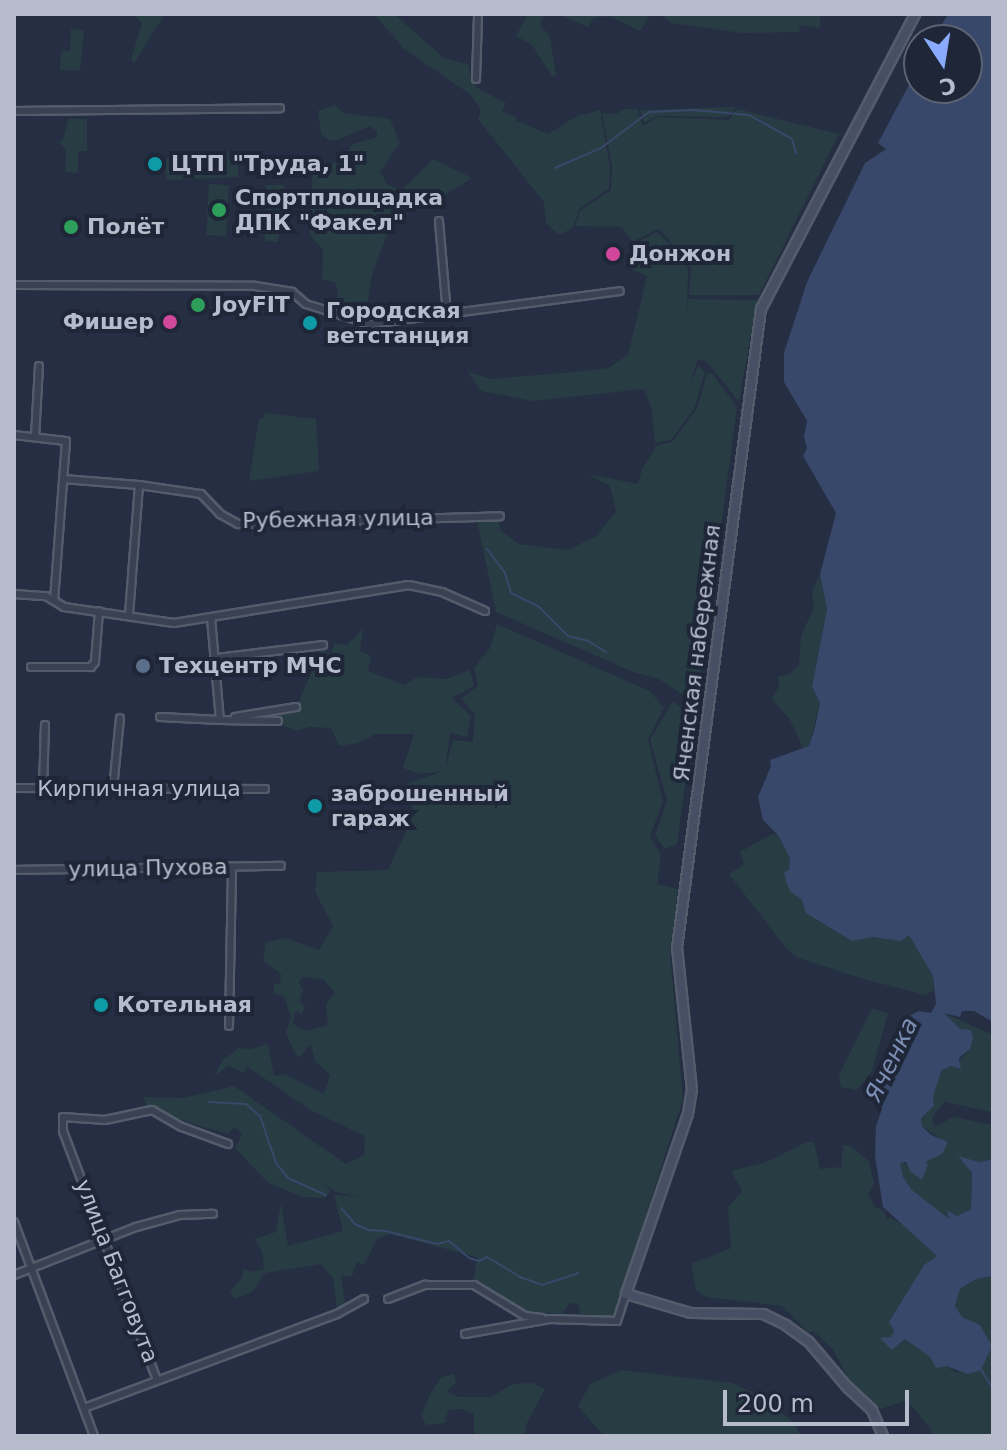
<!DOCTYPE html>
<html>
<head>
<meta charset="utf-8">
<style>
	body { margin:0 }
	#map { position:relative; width:1007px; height:1450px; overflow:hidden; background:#252e42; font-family:"DejaVu Sans",sans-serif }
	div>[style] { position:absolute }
	.green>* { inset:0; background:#273d43; transform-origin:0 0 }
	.water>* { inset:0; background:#38486a }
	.stream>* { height:2px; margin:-1px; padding:0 1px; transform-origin:1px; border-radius:1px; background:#38486a }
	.roads { filter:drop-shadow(2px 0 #545c6c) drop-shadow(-2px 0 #545c6c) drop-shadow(0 2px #545c6c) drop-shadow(0 -2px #545c6c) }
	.street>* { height:6px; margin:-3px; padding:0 3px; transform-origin:3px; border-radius:3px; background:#394152 }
	.secondary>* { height:8px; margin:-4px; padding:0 4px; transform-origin:4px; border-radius:4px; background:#474f65 }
	.dots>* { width:22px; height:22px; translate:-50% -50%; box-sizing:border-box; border:4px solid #1e2637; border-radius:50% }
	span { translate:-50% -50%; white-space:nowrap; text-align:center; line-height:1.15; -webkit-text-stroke:8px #1e2637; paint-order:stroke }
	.poi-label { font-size:22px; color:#b6bccc; font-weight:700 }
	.left { translate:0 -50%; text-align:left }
	.right { translate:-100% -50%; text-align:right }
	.street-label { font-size:22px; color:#b6bccc }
	.water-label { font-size:24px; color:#7c8eb4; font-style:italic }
	.frame { position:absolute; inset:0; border:16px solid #b6bccc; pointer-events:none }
	.north { position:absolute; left:903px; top:24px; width:80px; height:80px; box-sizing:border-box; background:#1e2637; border:2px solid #5b6273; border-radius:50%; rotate:168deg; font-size:22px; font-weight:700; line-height:32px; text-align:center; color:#b6bccc }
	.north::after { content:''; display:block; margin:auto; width:28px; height:36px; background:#8aabfd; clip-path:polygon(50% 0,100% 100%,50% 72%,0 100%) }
	.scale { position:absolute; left:723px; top:1390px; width:186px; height:36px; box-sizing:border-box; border:4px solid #b6bccc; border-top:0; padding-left:10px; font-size:24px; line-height:28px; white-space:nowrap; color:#b6bccc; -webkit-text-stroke:6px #1e2637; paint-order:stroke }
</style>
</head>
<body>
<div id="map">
	<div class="green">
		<i style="clip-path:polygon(133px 14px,165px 14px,134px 63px,131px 59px,142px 23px)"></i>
		<i style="clip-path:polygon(374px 14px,394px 14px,444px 58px,468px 64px,472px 81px,479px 89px,506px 103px,502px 111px,517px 118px,516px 123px,521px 122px,548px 134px,577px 116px,600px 110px,610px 168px,609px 188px,579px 209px,573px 228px,559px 235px,546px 223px,544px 202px,478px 119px,481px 110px,470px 94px,405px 50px)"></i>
		<i style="clip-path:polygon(528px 14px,545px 14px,540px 24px,550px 37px,556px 75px,552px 76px,532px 45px,516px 36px)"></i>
		<i style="clip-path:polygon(557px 14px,651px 14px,640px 31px,609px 16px,594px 18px,588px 27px)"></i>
		<i style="clip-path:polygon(660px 14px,819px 14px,821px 22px,819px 28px,800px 25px,799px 32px,742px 33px,671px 23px)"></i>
		<i style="clip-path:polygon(71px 29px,84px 30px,80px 71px,60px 70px,61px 51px,70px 51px)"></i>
		<i style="clip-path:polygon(335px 105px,344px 113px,390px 119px,400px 143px,380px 172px,388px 185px,402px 190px,433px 159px,472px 178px,445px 195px,419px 205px,390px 226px,372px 275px,365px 317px,335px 307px,338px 289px,334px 282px,322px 279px,323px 250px,310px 235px,313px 162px,336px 163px,350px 158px,348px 151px,353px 144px,377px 137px,377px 131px,370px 126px,335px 141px,328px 140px,321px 134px,318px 111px)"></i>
		<i style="clip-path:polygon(736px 107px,728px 117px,657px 116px,644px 123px,640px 110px)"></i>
		<i style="clip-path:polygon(622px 109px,637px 109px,643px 126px,658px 117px,729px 120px,737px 109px,839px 134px,759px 295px,689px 295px,691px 268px,680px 251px,658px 229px,632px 242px,622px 227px,575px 226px,580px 211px,611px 190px,612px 166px,602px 113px,617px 114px)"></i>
		<i style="clip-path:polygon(68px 119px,87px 119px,87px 151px,78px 151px,78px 173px,65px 172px,66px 149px,59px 142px,63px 140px)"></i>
		<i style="clip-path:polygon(228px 151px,228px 159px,251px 159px,251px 153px,257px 153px,257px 163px,238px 164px,238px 177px,166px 180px,166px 158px,175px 158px,175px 153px)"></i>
		<i style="left:209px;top:184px;width:20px;height:51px;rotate:3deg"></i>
		<i style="clip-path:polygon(266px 185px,284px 185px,283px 223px,279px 228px,278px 242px,265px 241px)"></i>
		<i style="clip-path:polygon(657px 232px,679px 253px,688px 269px,687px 317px,688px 299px,757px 300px,739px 402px,708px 363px,700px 359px,697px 361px,690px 388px,698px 365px,705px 372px,694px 409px,671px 440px,655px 443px,652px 410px,644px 389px,533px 401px,481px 391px,467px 371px,490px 379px,573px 372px,608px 368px,628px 355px,647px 276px,627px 267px,631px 245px)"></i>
		<i style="clip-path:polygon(707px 373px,712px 373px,737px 407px,697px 704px,659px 679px,633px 672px,496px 612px,477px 521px,499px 520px,500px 529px,518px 544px,568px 550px,596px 536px,616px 512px,610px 486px,588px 474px,638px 484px,642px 469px,657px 445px,672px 442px,697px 409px)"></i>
		<i style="clip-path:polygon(265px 413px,316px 419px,319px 471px,249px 481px,259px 418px,263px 418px)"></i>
		<i style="clip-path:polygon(820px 574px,827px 609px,812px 687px,820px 703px,809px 746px,803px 748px,790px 720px,771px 698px,779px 687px,778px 677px,788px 675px,799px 665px,801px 636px,814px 607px,812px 592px)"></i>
		<i style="clip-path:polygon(evenodd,497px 624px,650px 691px,664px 708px,648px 739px,663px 802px,650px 836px,661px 855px,657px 884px,678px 889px,670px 953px,683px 1099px,613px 1318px,581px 1317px,578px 1304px,570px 1303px,562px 1314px,527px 1312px,474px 1279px,477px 1257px,390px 1234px,377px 1239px,364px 1265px,357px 1262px,352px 1276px,341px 1277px,345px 1303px,340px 1308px,337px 1308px,333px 1278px,321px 1264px,265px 1273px,253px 1291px,235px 1299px,230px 1291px,242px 1278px,244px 1268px,250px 1272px,264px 1269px,262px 1251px,254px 1239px,276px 1232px,281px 1203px,288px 1246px,343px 1231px,334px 1195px,359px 1197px,335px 1192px,323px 1182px,330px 1190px,325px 1198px,303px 1197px,268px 1183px,235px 1148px,242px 1134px,234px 1127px,228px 1134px,187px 1122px,147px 1107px,143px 1097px,183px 1098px,234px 1086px,346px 1164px,364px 1155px,365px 1136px,310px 1110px,248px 1067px,243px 1073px,229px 1065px,214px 1076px,222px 1061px,239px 1048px,251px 1049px,268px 1044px,274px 1076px,284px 1074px,324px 1094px,330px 1075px,315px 1061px,311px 1044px,299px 1058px,293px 1050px,286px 1032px,291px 1017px,284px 996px,274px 994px,274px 984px,280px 983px,281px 974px,263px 961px,266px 942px,286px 938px,319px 950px,333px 926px,315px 892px,317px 872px,388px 870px,414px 814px,406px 784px,444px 771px,420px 774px,403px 768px,414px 734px,376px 734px,358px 743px,339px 746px,331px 728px,310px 727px,296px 731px,278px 723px,278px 707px,297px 705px,322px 649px,331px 654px,335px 643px,347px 645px,363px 629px,360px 651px,371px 656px,368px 671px,405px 685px,417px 677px,446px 679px,470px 670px,474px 686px,452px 698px,471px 716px,467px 737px,450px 733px,445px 771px,453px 740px,473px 742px,475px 715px,461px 698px,478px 686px,474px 668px,490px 648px,497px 624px,302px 977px,323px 979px,335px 993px,326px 1004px,328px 1025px,306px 1031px,293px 1024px,294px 1013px,298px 1011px,302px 1015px,305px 1006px,300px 1001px,303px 989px,299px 983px,302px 977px)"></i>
		<i style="clip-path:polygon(673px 701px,694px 720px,677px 844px,665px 849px,655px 835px,667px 800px,650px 740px)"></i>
		<i style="clip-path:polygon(772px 834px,778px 835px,790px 858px,909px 934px,933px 976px,934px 990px,925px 995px,863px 979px,796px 957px,785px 947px,729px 874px,744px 864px,740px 852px)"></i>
		<i style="clip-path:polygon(872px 1008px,888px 1013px,872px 1071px,857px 1090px,841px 1087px,839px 1075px)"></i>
		<i style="clip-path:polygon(942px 1012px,993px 1035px,993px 1112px,944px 1102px,932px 1118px,934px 1127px,953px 1117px,993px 1125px,993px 1159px,979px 1162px,959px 1157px,972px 1173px,971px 1209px,957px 1216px,948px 1212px,950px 1219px,938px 1213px,912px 1190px,903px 1177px,900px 1162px,910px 1166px,942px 1154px,942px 1140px,922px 1126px,921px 1117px,941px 1071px,958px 1063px,970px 1048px,960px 1030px)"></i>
		<i style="clip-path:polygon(807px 1142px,814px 1142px,820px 1169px,841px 1167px,843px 1145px,851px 1146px,869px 1161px,874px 1184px,868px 1194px,874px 1206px,885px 1212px,887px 1221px,890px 1217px,903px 1225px,937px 1256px,924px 1266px,890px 1321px,894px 1331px,893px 1349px,905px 1339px,957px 1373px,980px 1326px,962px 1317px,955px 1306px,960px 1289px,976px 1279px,993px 1276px,993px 1436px,935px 1436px,914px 1408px,904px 1401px,881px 1409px,848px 1378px,833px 1349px,814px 1332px,808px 1332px,782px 1306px,706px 1297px,696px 1290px,691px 1264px,731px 1248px,728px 1207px,741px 1193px,741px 1187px,733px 1177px,733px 1170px,764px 1163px)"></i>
		<i style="clip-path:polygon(621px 1370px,732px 1383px,759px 1396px,792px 1421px,801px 1436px,604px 1436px,578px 1406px,590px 1384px)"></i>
		<i style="clip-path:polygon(454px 1374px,456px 1383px,447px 1391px,459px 1397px,491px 1397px,512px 1384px,532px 1383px,545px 1389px,526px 1425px,525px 1436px,474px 1436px,474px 1414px,462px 1409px,448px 1410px,445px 1423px,426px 1425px,421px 1415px,431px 1393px,441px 1377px)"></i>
	</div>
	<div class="water">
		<i style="clip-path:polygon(948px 14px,993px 14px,993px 1022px,974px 1011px,962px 1011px,960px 1017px,944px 1013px,960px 1029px,971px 1030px,973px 1038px,970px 1049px,959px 1058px,961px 1069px,951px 1066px,941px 1071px,933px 1097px,934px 1106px,921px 1118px,922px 1126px,931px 1135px,948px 1142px,942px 1154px,925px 1162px,928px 1164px,922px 1180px,911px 1172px,906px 1162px,900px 1163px,903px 1177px,912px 1190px,949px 1219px,947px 1210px,957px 1216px,971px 1209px,972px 1173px,958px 1156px,979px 1162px,993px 1159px,993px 1276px,976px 1279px,960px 1289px,955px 1306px,962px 1317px,980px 1325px,992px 1346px,981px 1370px,968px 1374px,946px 1366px,936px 1368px,930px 1357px,905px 1339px,892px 1350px,880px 1338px,891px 1337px,894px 1331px,889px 1322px,924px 1265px,937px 1256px,883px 1207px,875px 1156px,876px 1126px,882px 1109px,872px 1090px,881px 1076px,885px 1053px,891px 1052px,905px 1018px,919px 1011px,931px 1013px,936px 1004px,933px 976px,909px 935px,901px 941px,873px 937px,852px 941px,806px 913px,802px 900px,790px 891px,786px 881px,784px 872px,789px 870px,790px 858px,778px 835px,763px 820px,758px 797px,771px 766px,770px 760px,809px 746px,815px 727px,820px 703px,812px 687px,827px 609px,820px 574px,836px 513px,803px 456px,807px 448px,804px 437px,807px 421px,784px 382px,784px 353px,807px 282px,865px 163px,886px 149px,878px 143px,919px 66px,919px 88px,967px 88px,967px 40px,933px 40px)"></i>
	</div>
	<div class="stream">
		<i style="left:555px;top:168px;width:50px;rotate:-23.5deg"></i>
		<i style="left:601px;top:148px;width:60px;rotate:-36.9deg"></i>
		<i style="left:649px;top:112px;width:45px;rotate:-2.5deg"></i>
		<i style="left:694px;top:110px;width:55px;rotate:5.2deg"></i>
		<i style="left:749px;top:115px;width:49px;rotate:29.2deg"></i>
		<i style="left:792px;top:139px;width:15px;rotate:74deg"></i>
		<i style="left:487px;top:549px;width:30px;rotate:53deg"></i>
		<i style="left:505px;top:573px;width:21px;rotate:73deg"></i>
		<i style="left:511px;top:593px;width:30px;rotate:26deg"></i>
		<i style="left:538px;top:606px;width:42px;rotate:45deg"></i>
		<i style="left:568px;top:636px;width:21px;rotate:14deg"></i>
		<i style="left:588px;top:641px;width:21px;rotate:31deg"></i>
		<i style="left:209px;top:1102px;width:37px;rotate:3deg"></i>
		<i style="left:246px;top:1104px;width:18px;rotate:41deg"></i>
		<i style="left:260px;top:1116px;width:50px;rotate:71.2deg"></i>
		<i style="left:276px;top:1163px;width:19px;rotate:51deg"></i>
		<i style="left:288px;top:1178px;width:42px;rotate:24.1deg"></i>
		<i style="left:342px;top:1209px;width:20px;rotate:49deg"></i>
		<i style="left:355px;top:1224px;width:14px;rotate:25deg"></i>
		<i style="left:368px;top:1230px;width:17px;rotate:3deg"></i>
		<i style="left:385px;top:1231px;width:54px;rotate:14deg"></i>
		<i style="left:437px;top:1244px;width:12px;rotate:-14deg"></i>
		<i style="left:449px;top:1241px;width:26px;rotate:40deg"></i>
		<i style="left:469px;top:1258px;width:10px;rotate:17deg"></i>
		<i style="left:479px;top:1261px;width:9px;rotate:-27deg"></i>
		<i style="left:487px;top:1257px;width:39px;rotate:31deg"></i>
		<i style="left:520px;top:1277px;width:23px;rotate:20deg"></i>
		<i style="left:542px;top:1285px;width:38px;rotate:-18deg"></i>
		<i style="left:980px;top:1368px;width:25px;rotate:58deg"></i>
	</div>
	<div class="roads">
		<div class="street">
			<i style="left:476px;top:79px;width:65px;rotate:-88.2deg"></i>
			<i style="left:14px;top:111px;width:266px;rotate:-0.6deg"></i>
			<i style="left:439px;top:221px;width:94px;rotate:85.1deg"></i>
			<i style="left:14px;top:285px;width:241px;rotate:0.2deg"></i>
			<i style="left:255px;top:286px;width:37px;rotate:9deg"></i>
			<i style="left:292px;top:292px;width:18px;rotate:41deg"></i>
			<i style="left:306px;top:304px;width:67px;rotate:17.4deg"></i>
			<i style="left:370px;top:324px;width:252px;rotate:-7.5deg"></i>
			<i style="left:14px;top:435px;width:52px;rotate:6.6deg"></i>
			<i style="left:66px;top:441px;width:160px;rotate:94.3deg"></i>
			<i style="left:35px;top:437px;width:71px;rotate:-86.8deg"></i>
			<i style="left:63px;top:479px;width:76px;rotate:4.5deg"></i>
			<i style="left:139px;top:485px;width:129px;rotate:94.4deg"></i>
			<i style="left:139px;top:485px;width:63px;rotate:8.3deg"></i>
			<i style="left:201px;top:494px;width:28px;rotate:46deg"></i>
			<i style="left:220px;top:514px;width:21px;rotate:29deg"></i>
			<i style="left:238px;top:524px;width:262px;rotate:-1.7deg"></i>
			<i style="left:14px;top:594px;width:32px;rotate:4deg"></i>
			<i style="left:46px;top:596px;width:21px;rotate:31deg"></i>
			<i style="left:64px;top:607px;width:111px;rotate:8.3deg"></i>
			<i style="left:174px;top:623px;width:238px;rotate:-9.2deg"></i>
			<i style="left:409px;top:585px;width:34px;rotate:12deg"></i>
			<i style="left:442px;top:592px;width:47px;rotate:23.8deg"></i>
			<i style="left:211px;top:618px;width:102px;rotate:85deg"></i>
			<i style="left:220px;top:720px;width:58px;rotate:1deg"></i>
			<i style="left:217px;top:658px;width:107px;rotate:-7deg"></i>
			<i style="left:31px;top:667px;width:60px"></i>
			<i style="left:91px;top:667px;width:6px;rotate:-51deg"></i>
			<i style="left:95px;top:662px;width:51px;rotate:-85.5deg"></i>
			<i style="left:160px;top:717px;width:60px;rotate:2.9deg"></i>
			<i style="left:235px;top:717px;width:62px;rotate:-9.3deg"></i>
			<i style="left:14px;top:788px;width:251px;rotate:0.2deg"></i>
			<i style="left:43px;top:788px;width:63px;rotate:-88.2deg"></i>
			<i style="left:113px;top:789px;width:71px;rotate:-84.4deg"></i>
			<i style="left:14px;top:870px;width:267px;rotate:-0.9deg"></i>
			<i style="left:229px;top:1026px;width:159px;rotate:-88.9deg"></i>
			<i style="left:14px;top:1222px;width:228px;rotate:69.5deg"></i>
			<i style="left:14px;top:1275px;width:131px;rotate:-21.5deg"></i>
			<i style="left:136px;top:1227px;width:46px;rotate:-15.3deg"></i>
			<i style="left:180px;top:1215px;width:33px;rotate:-2deg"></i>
			<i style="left:388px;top:1299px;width:40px;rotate:-21deg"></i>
			<i style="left:425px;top:1285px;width:49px"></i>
			<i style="left:474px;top:1285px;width:60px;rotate:31.3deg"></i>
			<i style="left:525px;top:1316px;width:17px;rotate:7deg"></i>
			<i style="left:465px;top:1334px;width:86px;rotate:-10deg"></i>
			<i style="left:550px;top:1319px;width:67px;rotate:1.7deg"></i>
			<i style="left:617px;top:1321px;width:28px;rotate:-72deg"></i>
			<i style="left:157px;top:1380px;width:266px;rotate:-110.7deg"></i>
			<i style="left:63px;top:1131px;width:14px;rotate:-90deg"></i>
			<i style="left:63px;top:1117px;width:42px;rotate:4.1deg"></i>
			<i style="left:105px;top:1120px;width:48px;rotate:-12deg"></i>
			<i style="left:152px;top:1110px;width:34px;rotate:30deg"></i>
			<i style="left:182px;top:1127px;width:49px;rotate:20.3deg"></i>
			<i style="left:84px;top:1408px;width:270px;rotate:-20.4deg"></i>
			<i style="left:337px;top:1314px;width:31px;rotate:-29deg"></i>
		</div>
		<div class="secondary">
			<i style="left:883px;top:1436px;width:28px;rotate:-113deg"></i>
			<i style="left:872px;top:1410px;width:33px;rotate:-137deg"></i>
			<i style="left:848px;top:1388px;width:60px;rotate:-130.3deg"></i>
			<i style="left:809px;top:1342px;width:29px;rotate:-144deg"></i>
			<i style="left:786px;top:1325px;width:25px;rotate:-154deg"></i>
			<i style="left:763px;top:1314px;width:72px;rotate:-179.2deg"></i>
			<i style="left:691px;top:1313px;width:68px;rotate:-163.7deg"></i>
			<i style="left:626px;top:1294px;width:190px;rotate:-71deg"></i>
			<i style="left:688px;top:1114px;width:24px;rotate:-81deg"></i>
			<i style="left:692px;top:1090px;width:143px;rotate:-96deg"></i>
			<i style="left:677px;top:948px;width:644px;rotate:-82.51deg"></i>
			<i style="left:761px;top:309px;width:333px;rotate:-62.4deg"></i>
		</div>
	</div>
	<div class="dots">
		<i style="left:155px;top:164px;background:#0f9aa8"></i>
		<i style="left:219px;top:210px;background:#2e9e5b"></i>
		<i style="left:71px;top:227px;background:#2e9e5b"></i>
		<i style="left:613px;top:254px;background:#d1479c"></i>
		<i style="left:198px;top:305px;background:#2e9e5b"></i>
		<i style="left:170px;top:322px;background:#d1479c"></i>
		<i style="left:310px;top:323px;background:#0f9aa8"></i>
		<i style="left:143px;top:666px;background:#5c6f8a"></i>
		<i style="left:315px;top:806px;background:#0f9aa8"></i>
		<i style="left:101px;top:1005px;background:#0f9aa8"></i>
	</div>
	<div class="poi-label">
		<span class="left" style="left:171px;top:164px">ЦТП "Труда, 1"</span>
		<span class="left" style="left:235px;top:210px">Спортплощадка<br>ДПК "Факел"</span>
		<span class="left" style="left:87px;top:227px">Полёт</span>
		<span class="left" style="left:629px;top:254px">Донжон</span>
		<span class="left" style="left:214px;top:305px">JoyFIT</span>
		<span class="left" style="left:326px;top:323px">Городская<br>ветстанция</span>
		<span class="right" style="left:154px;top:322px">Фишер</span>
		<span class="left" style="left:159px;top:666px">Техцентр МЧС</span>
		<span class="left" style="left:331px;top:806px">заброшенный<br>гараж</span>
		<span class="left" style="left:117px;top:1005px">Котельная</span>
	</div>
	<div class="street-label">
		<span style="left:338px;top:519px;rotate:-1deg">Рубежная улица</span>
		<span style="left:697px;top:653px;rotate:-83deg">Яченская набережная</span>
		<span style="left:139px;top:789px">Кирпичная улица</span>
		<span style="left:148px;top:868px;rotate:-1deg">улица Пухова</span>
		<span style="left:117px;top:1271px;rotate:69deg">улица Багговута</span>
	</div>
	<div class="water-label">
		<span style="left:892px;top:1060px;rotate:-64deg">Яченка</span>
	</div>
	<div class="frame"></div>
	<div class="north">С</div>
	<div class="scale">200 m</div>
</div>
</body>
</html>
